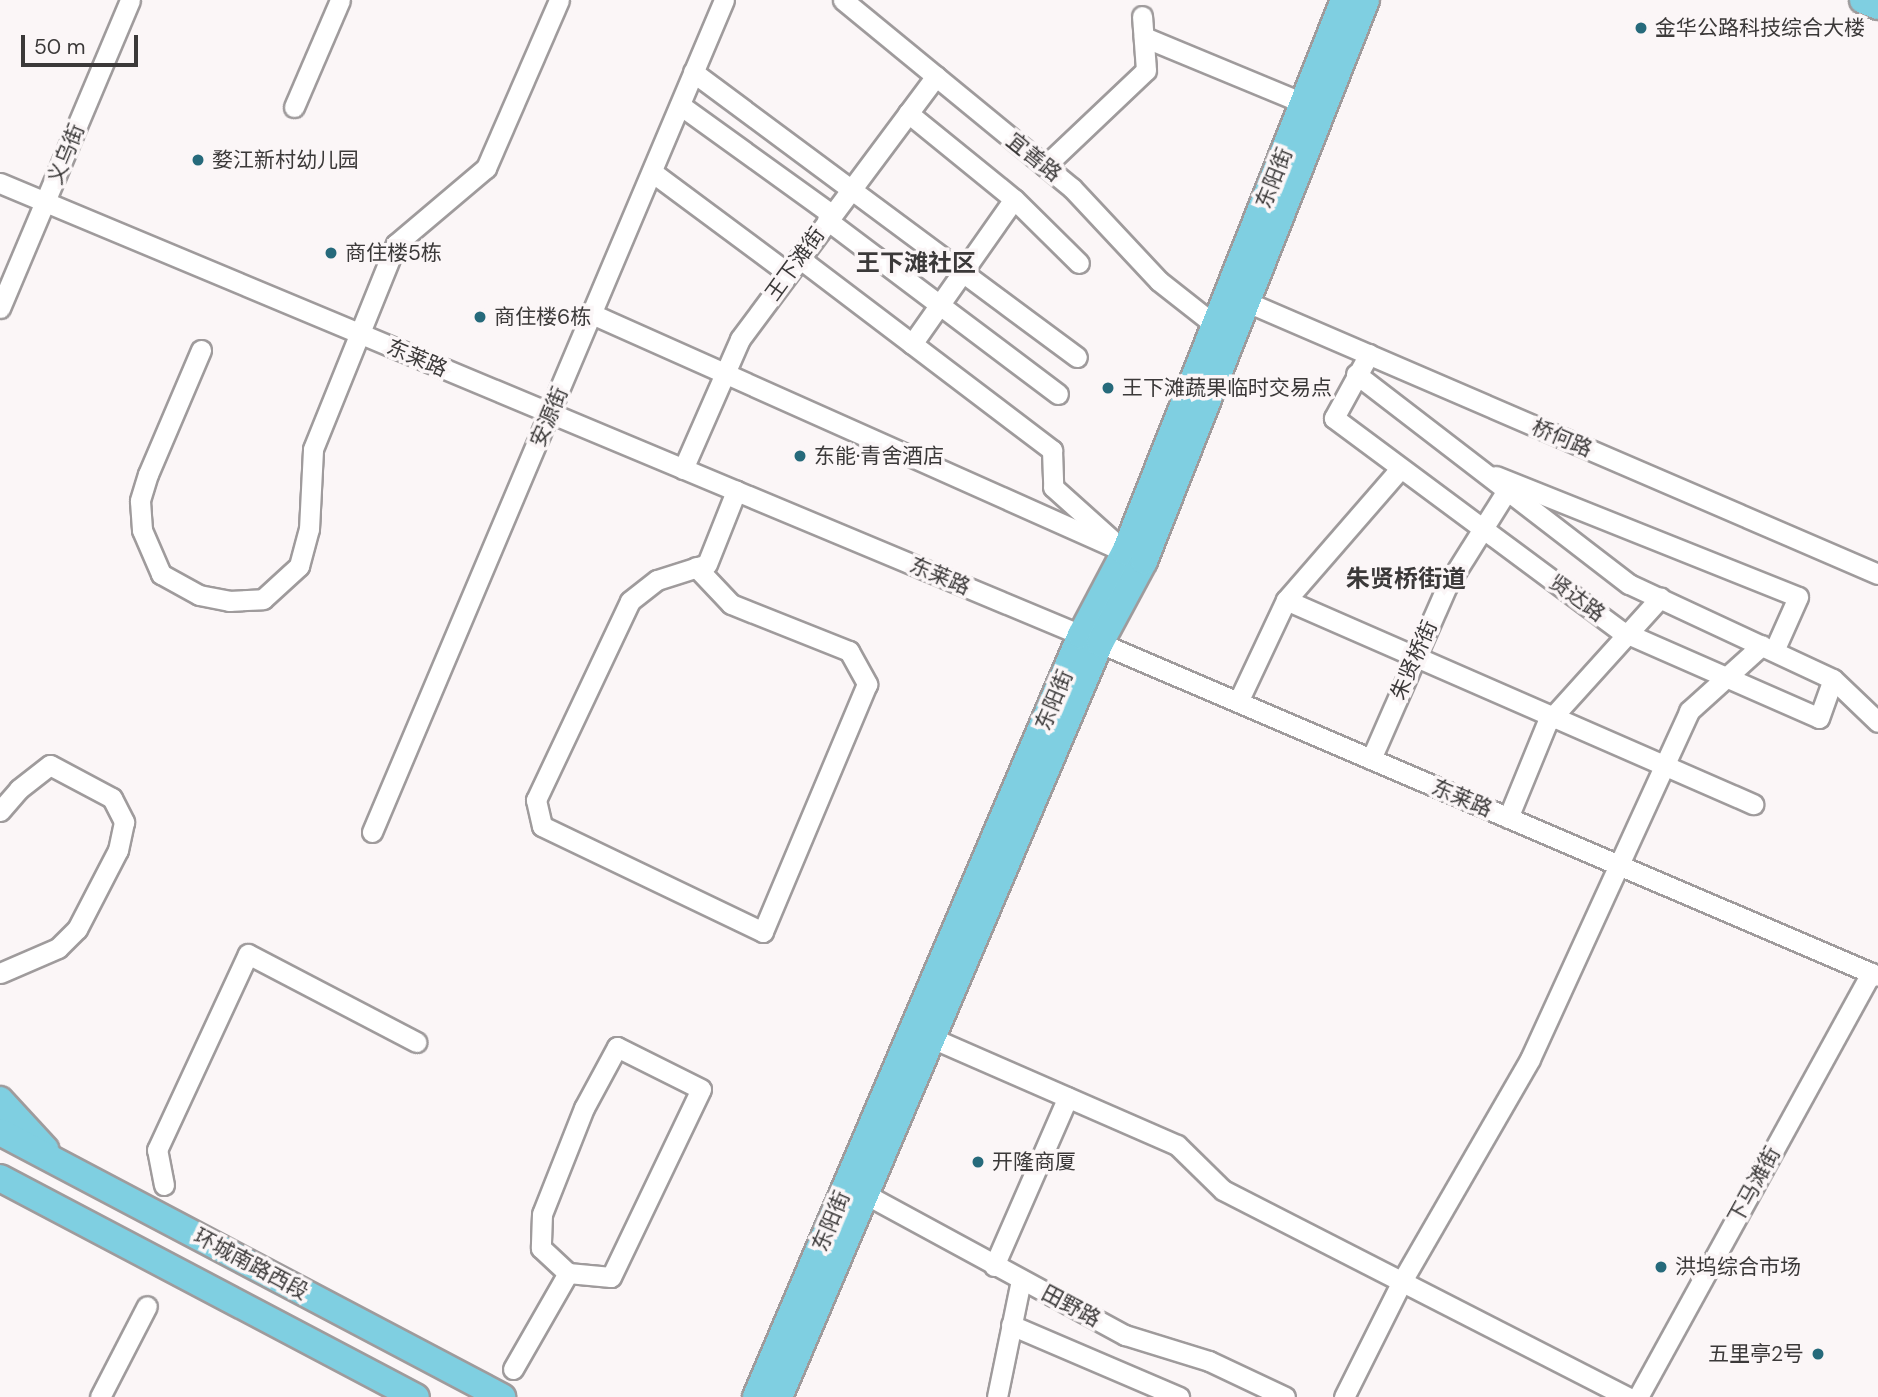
<!DOCTYPE html>
<html>
<head>
<meta charset="utf-8">
<style>
	body { margin:0 }
	#map { position:relative; width:1878px; height:1397px; overflow:hidden; background:#fbf6f7; font-family:"DM Sans","Noto Sans SC",sans-serif }
	div>[style] { position:absolute }
	.roads { filter:drop-shadow(2px 0 #9f9b9c) drop-shadow(-2px 0 #9f9b9c) drop-shadow(0 2px #9f9b9c) drop-shadow(0 -2px #9f9b9c) }
	.minor>* { height:19px; margin:-9.5px; padding:0 9.5px; transform-origin:9.5px; border-radius:9.5px; background:#fff }
	.major>* { height:26px; margin:-13px; padding:0 13px; transform-origin:13px; border-radius:13px; background:#7fcfe1 }
	.dots>* { width:19px; height:19px; translate:-50% -50%; box-sizing:border-box; border:4px solid #fbf6f7; border-radius:50% }
	span { translate:-50% -50%; white-space:nowrap; text-align:center; line-height:1.15; -webkit-text-stroke:7px #fbf6f7; paint-order:stroke }
	.poi-label { font-size:21px; color:#3b3939 }
	.left { translate:0 -50%; text-align:left }
	.right { translate:-100% -50%; text-align:right }
	.street-label { font-size:21px; color:#3b3939 }
	.quarter-label { font-size:24px; color:#3b3939; font-weight:700 }
	.scale { position:absolute; left:21px; top:35px; width:117px; height:32px; box-sizing:border-box; border:4px solid #3b3939; border-top:0; padding-left:9px; font-size:21px; line-height:24px; white-space:nowrap; color:#3b3939; -webkit-text-stroke:5px #fbf6f7; paint-order:stroke }
</style>
</head>
<body>
<div id="map">
	<div class="roads">
		<div class="minor">
			<i style="left:843px;top:0;width:296px;rotate:39.4deg"></i>
			<i style="left:1072px;top:188px;width:127px;rotate:46.9deg"></i>
			<i style="left:1159px;top:281px;width:71px;rotate:38.2deg"></i>
			<i style="left:1144px;top:37px;width:172px;rotate:22.5deg"></i>
			<i style="left:693px;top:72px;width:478px;rotate:36.6deg"></i>
			<i style="left:680px;top:105px;width:186px;rotate:35.8deg"></i>
			<i style="left:294px;top:107px;width:116px;rotate:-66.7deg"></i>
			<i style="left:908px;top:113px;width:136px;rotate:39.1deg"></i>
			<i style="left:1014px;top:199px;width:91px;rotate:44.6deg"></i>
			<i style="left:1045px;top:166px;width:139px;rotate:-43.5deg"></i>
			<i style="left:1146px;top:70px;width:54px;rotate:-94.2deg"></i>
			<i style="left:652px;top:172px;width:169px;rotate:36.6deg"></i>
			<i style="left:0;top:183px;width:1192px;rotate:22.69deg"></i>
			<i style="left:1100px;top:643px;width:846px;rotate:23.17deg"></i>
			<i style="left:827px;top:220px;width:289px;rotate:37deg"></i>
			<i style="left:799px;top:258px;width:318px;rotate:37.2deg"></i>
			<i style="left:1052px;top:450px;width:37px;rotate:88deg"></i>
			<i style="left:1053px;top:487px;width:79px;rotate:41.9deg"></i>
			<i style="left:1247px;top:302px;width:687px;rotate:23.32deg"></i>
			<i style="left:0;top:308px;width:334px;rotate:-67.1deg"></i>
			<i style="left:592px;top:314px;width:584px;rotate:24.06deg"></i>
			<i style="left:912px;top:344px;width:177px;rotate:-54.9deg"></i>
			<i style="left:201px;top:350px;width:135px;rotate:113.1deg"></i>
			<i style="left:148px;top:474px;width:28px;rotate:107deg"></i>
			<i style="left:140px;top:501px;width:29px;rotate:86deg"></i>
			<i style="left:142px;top:530px;width:48px;rotate:66.6deg"></i>
			<i style="left:161px;top:574px;width:43px;rotate:28.9deg"></i>
			<i style="left:199px;top:595px;width:31px;rotate:11deg"></i>
			<i style="left:229px;top:601px;width:34px;rotate:-3deg"></i>
			<i style="left:263px;top:599px;width:49px;rotate:-42.5deg"></i>
			<i style="left:299px;top:566px;width:38px;rotate:-75deg"></i>
			<i style="left:309px;top:529px;width:80px;rotate:-87.1deg"></i>
			<i style="left:313px;top:449px;width:221px;rotate:-68deg"></i>
			<i style="left:396px;top:244px;width:118px;rotate:-40.2deg"></i>
			<i style="left:486px;top:168px;width:183px;rotate:-66.5deg"></i>
			<i style="left:1369px;top:354px;width:73px;rotate:118.7deg"></i>
			<i style="left:1334px;top:418px;width:357px;rotate:36.6deg"></i>
			<i style="left:1621px;top:631px;width:216px;rotate:23.7deg"></i>
			<i style="left:1819px;top:718px;width:41px;rotate:-70.3deg"></i>
			<i style="left:1833px;top:679px;width:62px;rotate:43.7deg"></i>
			<i style="left:1356px;top:374px;width:344px;rotate:37.6deg"></i>
			<i style="left:1629px;top:584px;width:225px;rotate:25deg"></i>
			<i style="left:683px;top:469px;width:142px;rotate:-66.3deg"></i>
			<i style="left:740px;top:339px;width:328px;rotate:-53.3deg"></i>
			<i style="left:1496px;top:476px;width:325px;rotate:21.8deg"></i>
			<i style="left:1798px;top:597px;width:59px;rotate:114deg"></i>
			<i style="left:696px;top:567px;width:51px;rotate:46.6deg"></i>
			<i style="left:731px;top:604px;width:127px;rotate:21.7deg"></i>
			<i style="left:849px;top:651px;width:38px;rotate:61deg"></i>
			<i style="left:867px;top:684px;width:269px;rotate:112.8deg"></i>
			<i style="left:763px;top:932px;width:245px;rotate:-154.4deg"></i>
			<i style="left:542px;top:826px;width:27px;rotate:-103deg"></i>
			<i style="left:536px;top:800px;width:220px;rotate:-64.7deg"></i>
			<i style="left:630px;top:601px;width:34px;rotate:-38deg"></i>
			<i style="left:657px;top:580px;width:52px;rotate:-17.7deg"></i>
			<i style="left:707px;top:564px;width:79px;rotate:-68.3deg"></i>
			<i style="left:1286px;top:600px;width:510px;rotate:23.6deg"></i>
			<i style="left:1238px;top:702px;width:113px;rotate:-64.8deg"></i>
			<i style="left:1286px;top:600px;width:174px;rotate:-49deg"></i>
			<i style="left:1371px;top:759px;width:189px;rotate:-66.3deg"></i>
			<i style="left:1447px;top:586px;width:111px;rotate:-57.9deg"></i>
			<i style="left:0;top:811px;width:29px;rotate:-49deg"></i>
			<i style="left:19px;top:789px;width:39px;rotate:-38deg"></i>
			<i style="left:50px;top:765px;width:70px;rotate:28deg"></i>
			<i style="left:112px;top:798px;width:27px;rotate:63deg"></i>
			<i style="left:124px;top:822px;width:29px;rotate:102deg"></i>
			<i style="left:118px;top:850px;width:89px;rotate:117.4deg"></i>
			<i style="left:77px;top:929px;width:27px;rotate:135deg"></i>
			<i style="left:58px;top:948px;width:63px;rotate:156.7deg"></i>
			<i style="left:1508px;top:818px;width:103px;rotate:-67.7deg"></i>
			<i style="left:1547px;top:723px;width:169px;rotate:-47.9deg"></i>
			<i style="left:372px;top:832px;width:903px;rotate:-67.07deg"></i>
			<i style="left:932px;top:1038px;width:267px;rotate:23.6deg"></i>
			<i style="left:1177px;top:1145px;width:64px;rotate:44.4deg"></i>
			<i style="left:1223px;top:1190px;width:455px;rotate:27.1deg"></i>
			<i style="left:164px;top:1185px;width:36px;rotate:-101deg"></i>
			<i style="left:157px;top:1150px;width:216px;rotate:-65.1deg"></i>
			<i style="left:248px;top:954px;width:190px;rotate:27.6deg"></i>
			<i style="left:865px;top:1194px;width:296px;rotate:28.5deg"></i>
			<i style="left:1125px;top:1335px;width:88px;rotate:17.2deg"></i>
			<i style="left:1209px;top:1361px;width:84px;rotate:25.3deg"></i>
			<i style="left:994px;top:1266px;width:184px;rotate:-66.4deg"></i>
			<i style="left:1011px;top:1325px;width:183px;rotate:23.2deg"></i>
			<i style="left:513px;top:1369px;width:111px;rotate:-60.2deg"></i>
			<i style="left:568px;top:1273px;width:43px;rotate:5.3deg"></i>
			<i style="left:611px;top:1277px;width:208px;rotate:-64.4deg"></i>
			<i style="left:701px;top:1089px;width:94px;rotate:-153.4deg"></i>
			<i style="left:617px;top:1047px;width:69px;rotate:118.4deg"></i>
			<i style="left:584px;top:1108px;width:114px;rotate:111.6deg"></i>
			<i style="left:542px;top:1214px;width:34px;rotate:92deg"></i>
			<i style="left:541px;top:1248px;width:37px;rotate:43deg"></i>
			<i style="left:100px;top:1397px;width:102px;rotate:-62.7deg"></i>
			<i style="left:997px;top:1397px;width:119px;rotate:-78.4deg"></i>
			<i style="left:1344px;top:1397px;width:130px;rotate:-63.4deg"></i>
			<i style="left:1402px;top:1281px;width:256px;rotate:-60deg"></i>
			<i style="left:1530px;top:1059px;width:383px;rotate:-65.4deg"></i>
			<i style="left:1689px;top:711px;width:98px;rotate:-42.1deg"></i>
			<i style="left:1638px;top:1397px;width:484px;rotate:-61.2deg"></i>
		</div>
		<div class="major">
			<i style="left:1863px;top:0;width:16px;rotate:22deg"></i>
			<i style="left:0;top:1100px;width:67px;rotate:47.4deg"></i>
			<i style="left:0;top:1132px;width:568px;rotate:27.83deg"></i>
			<i style="left:0;top:1178px;width:470px;rotate:27.8deg"></i>
			<i style="left:756px;top:1397px;width:828px;rotate:-66.9deg"></i>
			<i style="left:1081px;top:635px;width:94px;rotate:-62.1deg"></i>
			<i style="left:1125px;top:552px;width:594px;rotate:-68.36deg"></i>
			<i style="left:779px;top:1397px;width:819px;rotate:-66.94deg"></i>
			<i style="left:1100px;top:643px;width:93px;rotate:-61.8deg"></i>
			<i style="left:1144px;top:561px;width:603px;rotate:-68.41deg"></i>
		</div>
	</div>
	<div class="dots">
		<i style="left:1641px;top:28px;background:#266a7b"></i>
		<i style="left:198px;top:160px;background:#266a7b"></i>
		<i style="left:331px;top:253px;background:#266a7b"></i>
		<i style="left:480px;top:317px;background:#266a7b"></i>
		<i style="left:1108px;top:388px;background:#266a7b"></i>
		<i style="left:800px;top:456px;background:#266a7b"></i>
		<i style="left:978px;top:1162px;background:#266a7b"></i>
		<i style="left:1661px;top:1267px;background:#266a7b"></i>
		<i style="left:1818px;top:1354px;background:#266a7b"></i>
	</div>
	<div class="poi-label">
		<span class="left" style="left:1655px;top:28px">金华公路科技综合大楼</span>
		<span class="left" style="left:212px;top:160px">婺江新村幼儿园</span>
		<span class="left" style="left:345px;top:253px">商住楼5栋</span>
		<span class="left" style="left:494px;top:317px">商住楼6栋</span>
		<span class="left" style="left:1122px;top:388px">王下滩蔬果临时交易点</span>
		<span class="left" style="left:814px;top:456px">东能·青舍酒店</span>
		<span class="left" style="left:992px;top:1162px">开隆商厦</span>
		<span class="left" style="left:1675px;top:1267px">洪坞综合市场</span>
		<span class="right" style="left:1804px;top:1354px">五里亭2号</span>
	</div>
	<div class="street-label">
		<span style="left:66px;top:154px;rotate:-68deg">义乌街</span>
		<span style="left:1034px;top:157px;rotate:39deg">宜善路</span>
		<span style="left:1274px;top:178px;rotate:-68deg">东阳街</span>
		<span style="left:795px;top:264px;rotate:-54deg">王下滩街</span>
		<span style="left:417px;top:358px;rotate:23deg">东莱路</span>
		<span style="left:549px;top:417px;rotate:-67deg">安源街</span>
		<span style="left:1562px;top:438px;rotate:23deg">桥何路</span>
		<span style="left:940px;top:576px;rotate:23deg">东莱路</span>
		<span style="left:1577px;top:598px;rotate:36deg">贤达路</span>
		<span style="left:1414px;top:660px;rotate:-66deg">朱贤桥街</span>
		<span style="left:1054px;top:700px;rotate:-67deg">东阳街</span>
		<span style="left:1462px;top:798px;rotate:23deg">东莱路</span>
		<span style="left:1754px;top:1185px;rotate:-61deg">下马滩街</span>
		<span style="left:831px;top:1221px;rotate:-67deg">东阳街</span>
		<span style="left:251px;top:1264px;rotate:28deg">环城南路西段</span>
		<span style="left:1071px;top:1306px;rotate:28deg">田野路</span>
	</div>
	<div class="quarter-label">
		<span style="left:916px;top:263px">王下滩社区</span>
		<span style="left:1406px;top:579px">朱贤桥街道</span>
	</div>
	<div class="scale">50 m</div>
</div>
</body>
</html>
